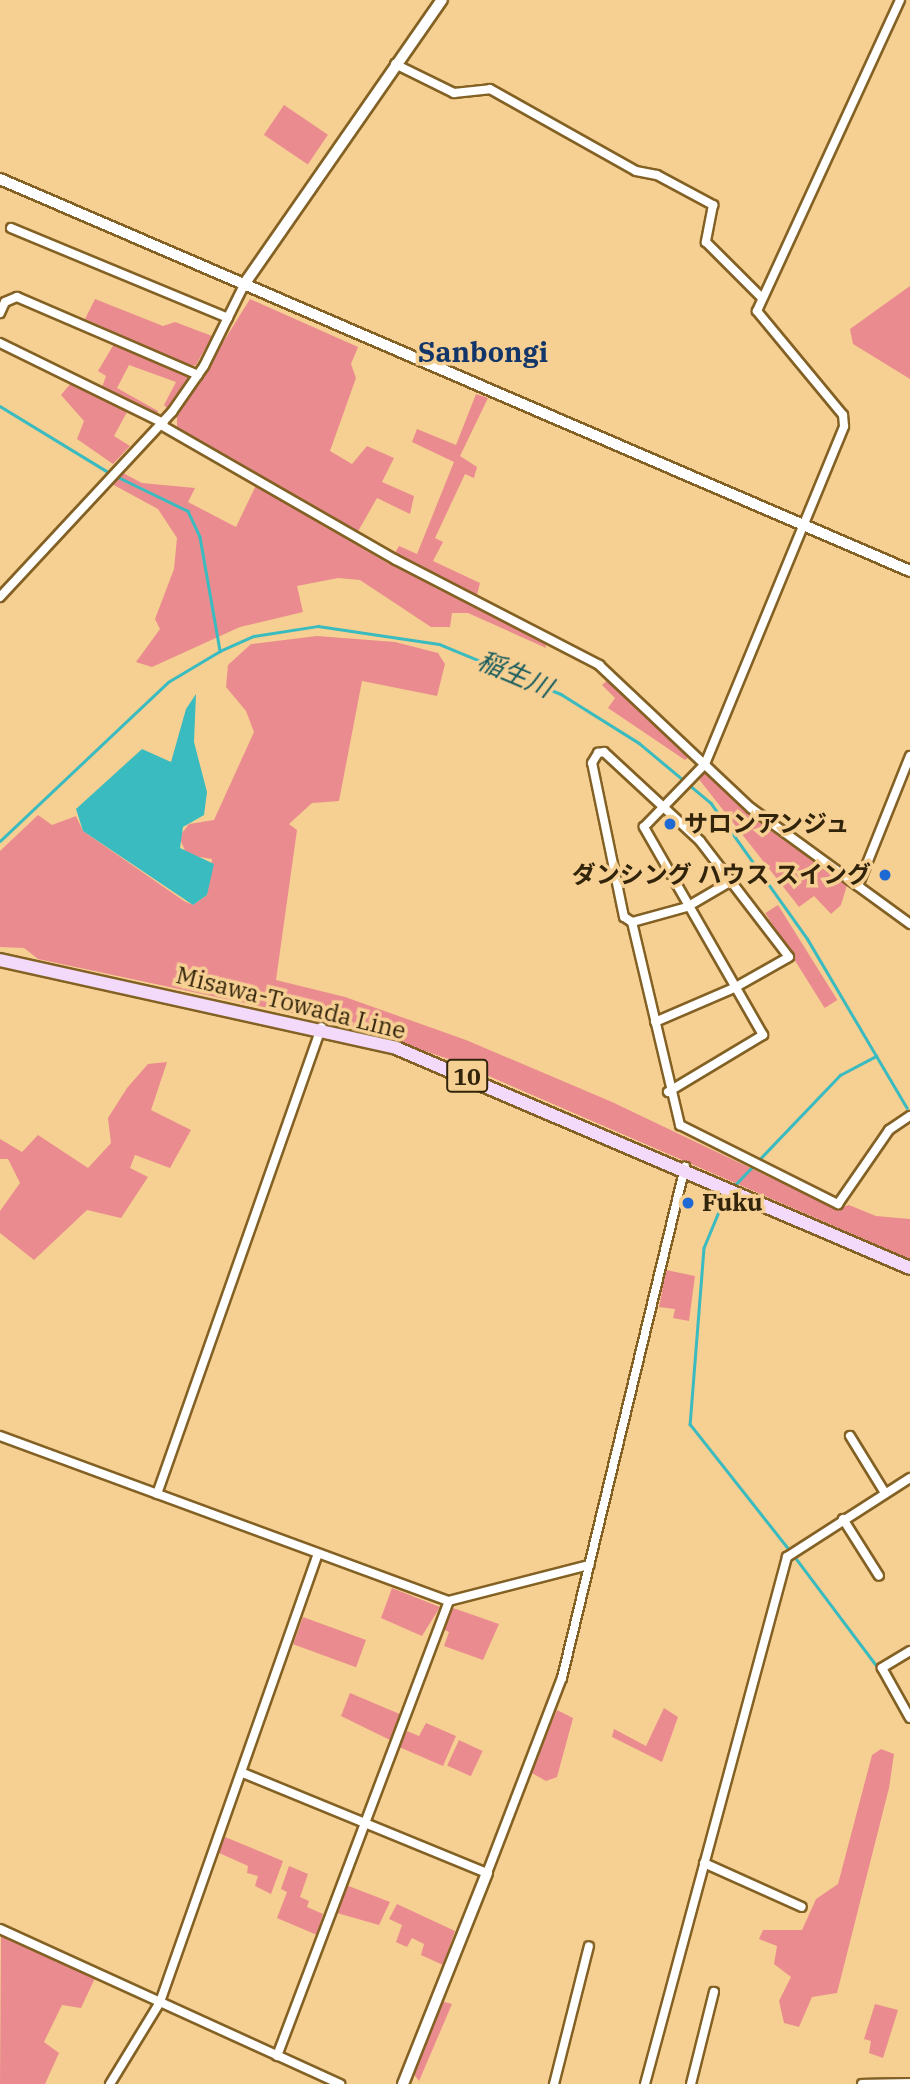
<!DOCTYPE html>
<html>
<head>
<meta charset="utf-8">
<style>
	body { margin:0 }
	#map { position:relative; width:910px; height:2084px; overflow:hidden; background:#f6cf92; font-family:"IBM Plex Serif","Noto Sans JP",serif }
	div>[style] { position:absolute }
	.green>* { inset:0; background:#ea8c8f; transform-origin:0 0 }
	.water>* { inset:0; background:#3abbc0 }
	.stream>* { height:2.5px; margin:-1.25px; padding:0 1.25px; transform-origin:1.25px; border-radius:1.25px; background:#3abbc0 }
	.roads { filter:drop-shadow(2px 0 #836124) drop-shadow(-2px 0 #836124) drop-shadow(0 2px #836124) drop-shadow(0 -2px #836124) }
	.minor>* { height:8px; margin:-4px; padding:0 4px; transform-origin:4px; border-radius:4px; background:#fff }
	.tertiary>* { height:10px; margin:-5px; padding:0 5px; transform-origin:5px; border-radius:5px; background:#fff }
	.primary>* { height:12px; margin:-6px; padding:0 6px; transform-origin:6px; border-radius:6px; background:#f3dafa }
	.dots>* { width:19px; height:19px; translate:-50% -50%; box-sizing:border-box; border:4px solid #f6cf92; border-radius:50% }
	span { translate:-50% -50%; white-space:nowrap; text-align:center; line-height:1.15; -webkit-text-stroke:7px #f6cf92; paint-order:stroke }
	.shield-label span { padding:2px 5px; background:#f6cf92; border:2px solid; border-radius:5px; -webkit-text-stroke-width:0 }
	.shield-label { font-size:23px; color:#32240b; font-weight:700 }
	.poi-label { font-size:24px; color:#32240b; font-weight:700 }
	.left { translate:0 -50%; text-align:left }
	.right { translate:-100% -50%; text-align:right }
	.street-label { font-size:24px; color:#32240b }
	.water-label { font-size:26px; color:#145b5e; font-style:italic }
	.quarter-label { font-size:28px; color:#12356a; font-weight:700 }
</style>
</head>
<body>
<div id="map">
	<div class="green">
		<i style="left:284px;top:105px;width:53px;height:36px;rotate:34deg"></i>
		<i style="clip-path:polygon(910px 286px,910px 379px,853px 344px,850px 329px)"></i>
		<i style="clip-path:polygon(95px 299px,163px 326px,175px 322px,212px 336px,196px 365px,190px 366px,85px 319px)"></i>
		<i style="clip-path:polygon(250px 299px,358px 347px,351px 364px,356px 378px,330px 451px,352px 464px,367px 446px,394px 458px,382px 482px,414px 496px,410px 514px,377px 498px,352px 542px,389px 564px,399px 546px,417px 554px,454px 462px,412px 442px,417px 429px,456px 445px,476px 394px,488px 398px,460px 456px,477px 467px,474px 478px,465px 474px,435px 538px,443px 542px,433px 561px,480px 583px,474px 607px,545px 641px,546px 648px,468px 613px,452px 613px,450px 627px,431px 627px,360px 580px,338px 578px,297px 586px,303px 612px,240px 627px,152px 667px,136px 662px,160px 629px,155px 619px,174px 569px,177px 538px,158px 509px,112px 484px,121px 472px,142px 483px,195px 488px,188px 502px,236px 527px,259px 479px,177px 427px,177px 416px)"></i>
		<i style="clip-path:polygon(114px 344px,189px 376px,167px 408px,164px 405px,176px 382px,129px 365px,117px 388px,158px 411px,156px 417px,102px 387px,106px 376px,98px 371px)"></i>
		<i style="clip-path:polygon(71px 383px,127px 412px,114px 436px,130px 446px,113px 464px,77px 439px,84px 421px,61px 395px)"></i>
		<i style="clip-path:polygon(317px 636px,395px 642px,438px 653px,445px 664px,437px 696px,362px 681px,339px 801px,312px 803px,289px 824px,297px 830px,276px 980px,345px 997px,466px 1040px,612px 1102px,836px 1209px,849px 1205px,876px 1216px,910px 1219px,910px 1259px,454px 1061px,352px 1026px,38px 959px,24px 948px,0 947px,0 851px,38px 815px,52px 825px,76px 816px,83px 831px,184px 901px,193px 905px,207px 895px,212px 859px,187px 855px,179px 837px,189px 824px,214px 820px,254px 732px,246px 711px,226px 687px,228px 665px,251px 644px)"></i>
		<i style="clip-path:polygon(609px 679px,691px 755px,685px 760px,608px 708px,615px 698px,602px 685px)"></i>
		<i style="clip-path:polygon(706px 770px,760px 823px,847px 885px,841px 905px,831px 914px,814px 896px,799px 907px,698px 778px)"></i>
		<i style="left:778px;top:905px;width:112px;height:15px;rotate:58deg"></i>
		<i style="clip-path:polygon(167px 1062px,151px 1110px,191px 1130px,170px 1168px,135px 1155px,130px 1168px,148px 1177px,121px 1218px,87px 1210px,34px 1260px,0 1233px,0 1211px,20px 1183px,8px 1159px,0 1159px,0 1139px,22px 1152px,38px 1135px,88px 1168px,111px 1143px,108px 1118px,127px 1088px,148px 1064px)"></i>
		<i style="clip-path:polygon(666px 1270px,695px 1276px,689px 1321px,673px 1318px,675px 1309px,659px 1307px)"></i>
		<i style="clip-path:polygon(392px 1588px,440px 1607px,422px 1636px,381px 1618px)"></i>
		<i style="clip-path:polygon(453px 1608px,499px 1624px,483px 1660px,444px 1646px,449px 1632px,443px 1629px)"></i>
		<i style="left:303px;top:1617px;width:67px;height:29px;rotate:20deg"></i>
		<i style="clip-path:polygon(350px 1693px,402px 1715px,392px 1741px,341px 1716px)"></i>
		<i style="clip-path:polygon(664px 1708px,678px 1717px,662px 1762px,612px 1737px,614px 1729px,646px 1746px)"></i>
		<i style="clip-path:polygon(557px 1710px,573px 1718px,557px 1777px,546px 1781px,530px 1772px)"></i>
		<i style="clip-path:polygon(426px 1723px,456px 1736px,443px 1766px,399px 1747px,407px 1731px,419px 1736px)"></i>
		<i style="left:459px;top:1740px;width:26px;height:28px;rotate:25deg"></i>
		<i style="clip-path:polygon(881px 1749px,894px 1754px,889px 1788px,837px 1993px,812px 1997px,799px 2027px,784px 2023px,779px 2001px,791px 1977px,774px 1964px,777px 1946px,759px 1939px,763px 1930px,802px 1930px,816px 1899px,838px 1884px,872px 1755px)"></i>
		<i style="clip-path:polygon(225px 1837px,283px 1861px,271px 1894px,255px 1886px,258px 1876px,247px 1873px,248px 1866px,217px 1852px)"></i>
		<i style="clip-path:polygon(289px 1866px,308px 1874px,300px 1897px,309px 1901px,307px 1907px,323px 1914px,317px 1935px,277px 1918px,287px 1892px,281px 1889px)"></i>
		<i style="clip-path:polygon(346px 1885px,390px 1902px,379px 1925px,337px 1913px)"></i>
		<i style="clip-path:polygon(397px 1904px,455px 1931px,443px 1965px,421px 1955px,424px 1944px,412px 1938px,407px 1947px,396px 1942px,402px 1925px,389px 1919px)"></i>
		<i style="clip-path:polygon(1px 1936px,95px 1978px,81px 2008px,62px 2005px,44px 2042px,59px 2053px,45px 2084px,0 2084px)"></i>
		<i style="clip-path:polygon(441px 2001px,452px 2004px,419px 2081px,413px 2073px)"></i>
		<i style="clip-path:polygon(875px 2004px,898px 2010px,883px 2058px,869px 2053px,871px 2041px,864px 2039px)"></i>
	</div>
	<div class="water">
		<i style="clip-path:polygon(196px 694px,194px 742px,207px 792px,204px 815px,183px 827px,180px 848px,214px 864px,207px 895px,193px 905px,83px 831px,76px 809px,142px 749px,171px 762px,186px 709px)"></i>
	</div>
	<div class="stream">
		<i style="left:0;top:406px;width:127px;rotate:31.4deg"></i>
		<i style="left:116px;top:476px;width:80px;rotate:25.9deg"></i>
		<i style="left:188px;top:511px;width:29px;rotate:65deg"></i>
		<i style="left:200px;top:537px;width:116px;rotate:80deg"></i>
		<i style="left:0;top:841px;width:231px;rotate:-43.4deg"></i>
		<i style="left:168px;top:682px;width:61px;rotate:-30.8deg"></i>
		<i style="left:220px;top:651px;width:37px;rotate:-24deg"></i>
		<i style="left:254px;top:636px;width:65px;rotate:-8.9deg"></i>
		<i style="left:318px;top:626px;width:122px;rotate:8.5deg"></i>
		<i style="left:439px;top:644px;width:132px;rotate:22.3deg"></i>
		<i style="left:561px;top:694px;width:92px;rotate:32.1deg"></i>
		<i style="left:639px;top:743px;width:94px;rotate:39.8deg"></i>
		<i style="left:711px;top:803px;width:166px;rotate:54.6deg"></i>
		<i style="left:807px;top:938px;width:197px;rotate:59.5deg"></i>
		<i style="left:733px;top:1187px;width:155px;rotate:-46.3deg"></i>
		<i style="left:840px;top:1075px;width:41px;rotate:-27.8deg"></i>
		<i style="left:726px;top:1195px;width:57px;rotate:112.5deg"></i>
		<i style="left:704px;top:1248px;width:177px;rotate:94.5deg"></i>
		<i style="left:690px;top:1424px;width:157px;rotate:51.7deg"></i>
		<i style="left:795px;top:1557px;width:140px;rotate:53.1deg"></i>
	</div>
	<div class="roads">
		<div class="minor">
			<i style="left:395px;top:64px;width:66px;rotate:26.2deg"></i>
			<i style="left:454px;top:93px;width:36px;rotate:-6deg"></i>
			<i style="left:490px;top:89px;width:167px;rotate:29.3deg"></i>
			<i style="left:636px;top:171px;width:21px;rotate:11deg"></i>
			<i style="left:657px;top:175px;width:64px;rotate:28.2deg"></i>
			<i style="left:713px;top:205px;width:38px;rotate:101deg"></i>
			<i style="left:706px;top:242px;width:78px;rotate:45deg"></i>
			<i style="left:11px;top:228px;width:235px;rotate:22.5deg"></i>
			<i style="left:0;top:313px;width:12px;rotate:-66deg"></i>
			<i style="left:5px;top:302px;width:13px;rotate:-23deg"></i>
			<i style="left:17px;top:297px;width:197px;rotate:23.3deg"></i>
			<i style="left:0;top:343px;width:182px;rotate:26.1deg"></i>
			<i style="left:161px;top:425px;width:271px;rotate:29.9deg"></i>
			<i style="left:396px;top:560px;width:229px;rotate:27.3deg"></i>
			<i style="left:599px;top:665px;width:209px;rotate:43.3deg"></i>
			<i style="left:751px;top:808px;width:197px;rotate:36.1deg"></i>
			<i style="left:0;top:597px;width:253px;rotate:-47.1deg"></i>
			<i style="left:172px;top:412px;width:56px;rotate:-55.2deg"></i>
			<i style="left:204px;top:366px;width:93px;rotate:-63.7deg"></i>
			<i style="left:733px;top:880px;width:53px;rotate:149.6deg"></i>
			<i style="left:687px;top:907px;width:57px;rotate:164.7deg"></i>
			<i style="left:632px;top:922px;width:209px;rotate:76.7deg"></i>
			<i style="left:680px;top:1125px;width:177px;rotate:26.6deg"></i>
			<i style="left:838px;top:1204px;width:90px;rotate:-55.4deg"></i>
			<i style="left:889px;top:1130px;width:25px;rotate:-34deg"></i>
			<i style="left:858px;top:886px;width:140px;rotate:-68.2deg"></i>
			<i style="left:632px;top:922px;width:9px;rotate:-148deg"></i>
			<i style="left:624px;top:917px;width:157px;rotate:-101.7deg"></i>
			<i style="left:592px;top:763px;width:12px;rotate:-59deg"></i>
			<i style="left:598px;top:753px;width:6px;rotate:-9deg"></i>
			<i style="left:604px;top:752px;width:131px;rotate:42.8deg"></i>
			<i style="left:700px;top:841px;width:146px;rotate:52.5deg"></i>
			<i style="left:789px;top:957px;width:63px;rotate:150.6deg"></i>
			<i style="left:734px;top:988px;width:86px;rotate:156.7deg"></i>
			<i style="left:668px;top:1092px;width:111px;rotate:-31deg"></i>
			<i style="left:763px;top:1035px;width:240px;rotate:-119.8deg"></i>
			<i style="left:644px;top:827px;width:88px;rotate:-45.9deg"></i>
			<i style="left:705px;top:764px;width:365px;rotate:-67.6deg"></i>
			<i style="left:844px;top:426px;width:11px;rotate:-95deg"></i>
			<i style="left:843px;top:415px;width:135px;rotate:-129.6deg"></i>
			<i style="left:757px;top:311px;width:342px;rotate:-65.3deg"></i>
			<i style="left:0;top:1436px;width:478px;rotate:20.2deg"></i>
			<i style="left:449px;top:1601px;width:145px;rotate:-14.4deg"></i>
			<i style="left:850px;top:1436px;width:67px;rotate:58.4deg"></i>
			<i style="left:157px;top:1494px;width:495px;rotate:-70.6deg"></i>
			<i style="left:843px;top:1519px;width:67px;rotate:57.7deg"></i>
			<i style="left:910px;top:1651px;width:33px;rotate:149deg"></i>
			<i style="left:882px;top:1668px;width:57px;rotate:60.8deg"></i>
			<i style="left:243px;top:1773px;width:264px;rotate:22.3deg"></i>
			<i style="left:487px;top:1873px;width:209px;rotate:-69deg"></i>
			<i style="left:562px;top:1678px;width:526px;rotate:-76.47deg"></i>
			<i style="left:704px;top:1863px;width:107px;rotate:24.2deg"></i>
			<i style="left:0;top:1929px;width:374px;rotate:24.5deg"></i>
			<i style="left:277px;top:2056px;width:486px;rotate:-69.3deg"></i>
			<i style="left:110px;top:2084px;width:96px;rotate:-58.6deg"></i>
			<i style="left:160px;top:2002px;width:475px;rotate:-70.6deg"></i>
			<i style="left:554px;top:2084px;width:142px;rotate:-75.8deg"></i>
			<i style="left:645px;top:2084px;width:546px;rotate:-74.92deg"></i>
			<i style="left:787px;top:1557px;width:146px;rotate:-32.7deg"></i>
			<i style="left:691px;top:2084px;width:95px;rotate:-76deg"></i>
			<i style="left:862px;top:2084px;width:48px;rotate:-1.2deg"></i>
		</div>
		<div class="tertiary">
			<i style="left:0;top:179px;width:991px;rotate:23.3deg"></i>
			<i style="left:245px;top:283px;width:345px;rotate:-55.2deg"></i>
			<i style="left:403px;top:2084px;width:227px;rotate:-68.3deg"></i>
		</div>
		<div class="primary">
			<i style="left:0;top:960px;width:406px;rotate:12.5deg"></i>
			<i style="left:396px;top:1048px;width:559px;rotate:23.17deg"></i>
		</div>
	</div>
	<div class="dots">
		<i style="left:670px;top:824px;background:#1e69d4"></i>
		<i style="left:885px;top:875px;background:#1e69d4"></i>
		<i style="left:688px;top:1203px;background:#1e69d4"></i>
	</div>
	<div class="shield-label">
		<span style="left:467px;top:1076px">10</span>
	</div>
	<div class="poi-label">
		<span class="left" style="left:684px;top:824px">サロンアンジュ</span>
		<span class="right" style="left:871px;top:875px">ダンシング ハウス スイング</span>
		<span class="left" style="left:702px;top:1203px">Fuku</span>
	</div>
	<div class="street-label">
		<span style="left:291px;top:1003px;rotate:14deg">Misawa-Towada Line</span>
	</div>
	<div class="water-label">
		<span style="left:515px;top:674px;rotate:23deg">稲生川</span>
	</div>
	<div class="quarter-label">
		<span style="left:483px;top:352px">Sanbongi</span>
	</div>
</div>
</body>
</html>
